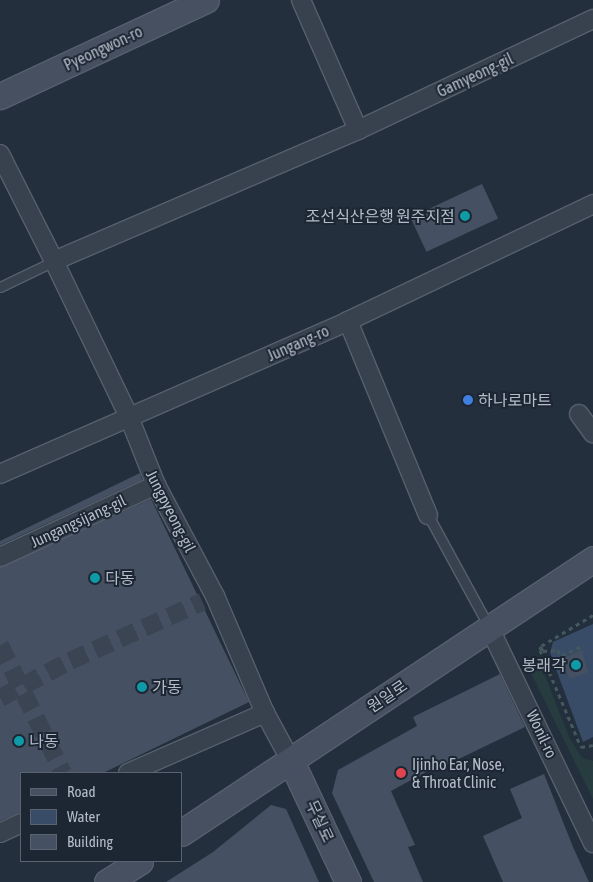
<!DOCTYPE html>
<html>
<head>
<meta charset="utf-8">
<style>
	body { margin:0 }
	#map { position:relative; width:593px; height:882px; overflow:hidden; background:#242f3e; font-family:"Asap Condensed","Noto Sans KR",sans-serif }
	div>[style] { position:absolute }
	.green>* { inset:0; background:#263c3f }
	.water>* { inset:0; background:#394c67 }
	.building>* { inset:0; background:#455162; transform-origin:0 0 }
	.street-tunnel>* { height:18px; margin-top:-9px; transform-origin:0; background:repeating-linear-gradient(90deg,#3a4453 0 18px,transparent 0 27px) }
	.path>* { height:3px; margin-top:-1.5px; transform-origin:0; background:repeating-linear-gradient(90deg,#44595c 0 4px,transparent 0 8px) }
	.roads { filter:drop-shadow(1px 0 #565f6c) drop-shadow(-1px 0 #565f6c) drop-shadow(0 1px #565f6c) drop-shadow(0 -1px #565f6c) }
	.lane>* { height:9px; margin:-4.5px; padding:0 4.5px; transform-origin:4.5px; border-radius:4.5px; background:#38414e }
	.street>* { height:18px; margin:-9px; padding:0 9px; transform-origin:9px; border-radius:9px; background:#38414e }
	.secondary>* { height:25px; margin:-12.5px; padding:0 12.5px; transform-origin:12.5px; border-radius:12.5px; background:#465061 }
	.dots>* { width:14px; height:14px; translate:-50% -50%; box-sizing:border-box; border:2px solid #1d2633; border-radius:50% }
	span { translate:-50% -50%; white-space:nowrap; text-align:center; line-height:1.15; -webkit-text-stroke:4px #1d2633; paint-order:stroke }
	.street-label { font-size:16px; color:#b4bcc9 }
	.poi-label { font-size:16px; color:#b4bcc9 }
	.right { translate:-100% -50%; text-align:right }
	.left { translate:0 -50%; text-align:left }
	.legend { position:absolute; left:20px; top:772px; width:162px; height:90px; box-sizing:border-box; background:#1d2633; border:1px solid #59626f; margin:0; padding:6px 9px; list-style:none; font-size:15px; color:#b4bcc9 }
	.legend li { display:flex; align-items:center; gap:10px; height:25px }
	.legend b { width:25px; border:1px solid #59626f }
</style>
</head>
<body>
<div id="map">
	<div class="green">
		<i style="clip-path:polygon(535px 663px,544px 673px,569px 737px,582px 758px,593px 761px,593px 799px,527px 665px)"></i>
	</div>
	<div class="water">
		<i style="clip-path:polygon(593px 624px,593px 737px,583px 742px,550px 653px,553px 642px)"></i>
	</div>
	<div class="building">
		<i style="left:482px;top:184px;width:38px;height:79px;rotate:65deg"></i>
		<i style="clip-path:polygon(140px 473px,142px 480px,0 545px,0 541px)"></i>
		<i style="clip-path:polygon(151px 499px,249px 702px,103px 773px,21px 773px,21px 812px,0 821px,0 567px)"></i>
		<i style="clip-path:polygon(582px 650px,588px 672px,570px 679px,562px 659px)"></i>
		<i style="clip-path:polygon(500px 674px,525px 727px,438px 769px,437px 766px,391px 791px,415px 845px,408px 847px,423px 882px,374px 882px,332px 793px,338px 770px,417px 726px,413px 717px)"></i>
		<i style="clip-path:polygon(544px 774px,573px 847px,589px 882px,503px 882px,483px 836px,522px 818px,510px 789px)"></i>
		<i style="clip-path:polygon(271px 805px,286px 809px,319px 882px,166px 882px,213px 852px)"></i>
	</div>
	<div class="street-tunnel">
		<i style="left:0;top:645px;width:143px;rotate:63.8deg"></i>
		<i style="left:0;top:698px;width:79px;rotate:-27.9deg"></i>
		<i style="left:70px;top:661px;width:145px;rotate:-24.1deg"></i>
	</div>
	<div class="path">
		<i style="left:593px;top:615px;width:61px;rotate:149.2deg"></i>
		<i style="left:541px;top:646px;width:4px;rotate:104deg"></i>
		<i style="left:540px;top:650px;width:105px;rotate:67.1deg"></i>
		<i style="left:581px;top:747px;width:12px;rotate:-9deg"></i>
		<i style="left:541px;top:647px;width:4px;rotate:63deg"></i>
		<i style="left:543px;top:651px;width:14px;rotate:-4deg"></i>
		<i style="left:557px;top:650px;width:7px;rotate:45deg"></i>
		<i style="left:562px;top:655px;width:24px;rotate:-24deg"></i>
	</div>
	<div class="roads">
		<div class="lane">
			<i style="left:0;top:287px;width:60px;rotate:-25.7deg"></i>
			<i style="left:428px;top:515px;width:128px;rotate:61.4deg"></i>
		</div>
		<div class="street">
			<i style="left:301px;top:0;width:142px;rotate:66.3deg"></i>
			<i style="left:0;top:154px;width:120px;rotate:63.2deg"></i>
			<i style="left:54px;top:261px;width:173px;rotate:64.3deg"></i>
			<i style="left:129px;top:417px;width:73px;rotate:68.3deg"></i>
			<i style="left:156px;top:485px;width:126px;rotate:62deg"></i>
			<i style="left:215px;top:596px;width:127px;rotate:66.9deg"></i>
			<i style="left:265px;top:713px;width:55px;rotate:61.6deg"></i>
			<i style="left:54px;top:261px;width:331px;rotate:-23.3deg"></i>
			<i style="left:358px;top:130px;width:260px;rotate:-25.3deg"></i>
			<i style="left:348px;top:321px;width:210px;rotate:67.6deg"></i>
			<i style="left:579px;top:414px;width:24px;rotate:54deg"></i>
			<i style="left:0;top:474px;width:380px;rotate:-23.7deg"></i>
			<i style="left:348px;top:321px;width:272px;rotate:-25.5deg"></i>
			<i style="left:0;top:557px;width:172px;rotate:-24.8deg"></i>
			<i style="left:489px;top:627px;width:240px;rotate:64.3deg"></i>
			<i style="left:128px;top:773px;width:150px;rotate:-23.7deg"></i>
			<i style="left:0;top:833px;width:23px;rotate:-25deg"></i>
		</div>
		<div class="secondary">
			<i style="left:0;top:96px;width:227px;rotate:-25deg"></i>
			<i style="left:291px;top:761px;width:134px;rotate:64.8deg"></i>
			<i style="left:181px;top:833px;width:495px;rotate:-33.6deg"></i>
			<i style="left:107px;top:882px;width:39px;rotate:-32deg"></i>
		</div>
	</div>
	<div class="dots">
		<i style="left:465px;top:216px;background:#0f9aa8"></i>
		<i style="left:468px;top:400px;background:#3f7fe0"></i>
		<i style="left:95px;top:578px;background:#0f9aa8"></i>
		<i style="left:576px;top:665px;background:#0f9aa8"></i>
		<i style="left:142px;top:687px;background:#0f9aa8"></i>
		<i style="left:19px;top:741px;background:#0f9aa8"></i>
		<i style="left:401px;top:773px;background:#e0444e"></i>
	</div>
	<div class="street-label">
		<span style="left:103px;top:48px;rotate:-25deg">Pyeongwon-ro</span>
		<span style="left:475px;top:75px;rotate:-25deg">Gamyeong-gil</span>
		<span style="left:298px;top:343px;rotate:-24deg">Jungang-ro</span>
		<span style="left:171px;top:511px;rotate:63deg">Jungpyeong-gil</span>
		<span style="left:78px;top:521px;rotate:-25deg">Jungangsijang-gil</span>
		<span style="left:387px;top:696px;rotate:-34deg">원일로</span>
		<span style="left:542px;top:734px;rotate:65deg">Wonil-ro</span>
		<span style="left:320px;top:821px;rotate:65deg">무실로</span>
	</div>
	<div class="poi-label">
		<span class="right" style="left:455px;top:216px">조선식산은행 원주지점</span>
		<span class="left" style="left:478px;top:400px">하나로마트</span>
		<span class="left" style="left:105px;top:578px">다동</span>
		<span class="right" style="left:566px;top:665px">봉래각</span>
		<span class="left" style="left:152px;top:687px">가동</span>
		<span class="left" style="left:29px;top:741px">나동</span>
		<span class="left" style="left:412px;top:773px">Ijinho Ear, Nose,<br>&amp; Throat Clinic</span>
	</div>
	<ul class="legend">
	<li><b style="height:6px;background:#465061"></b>Road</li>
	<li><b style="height:14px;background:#394c67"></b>Water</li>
	<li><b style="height:14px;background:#455162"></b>Building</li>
	</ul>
</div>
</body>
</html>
